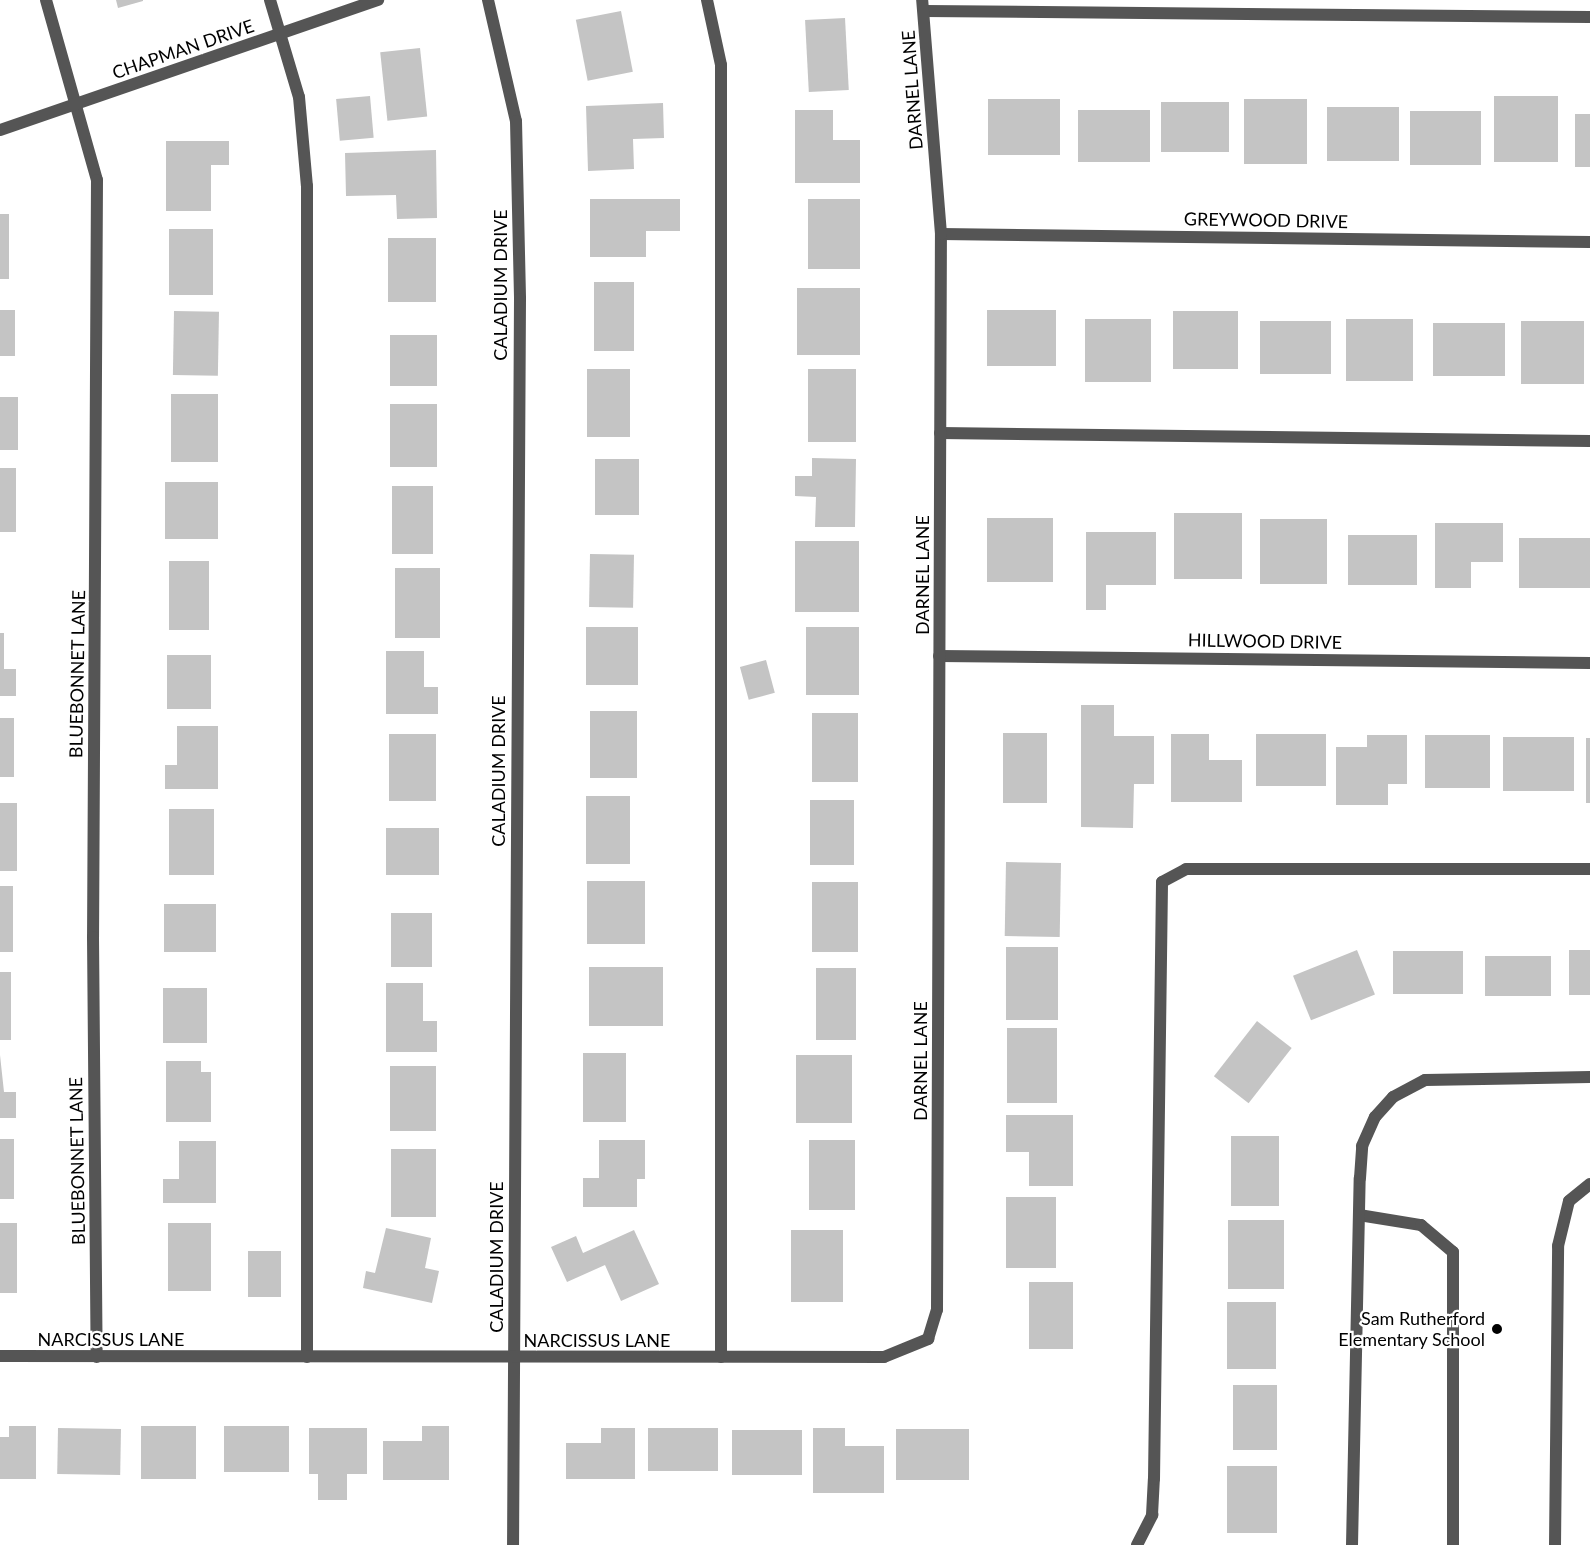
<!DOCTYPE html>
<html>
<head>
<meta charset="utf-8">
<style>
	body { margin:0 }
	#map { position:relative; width:1590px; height:1545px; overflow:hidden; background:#fff; font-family:Lato,sans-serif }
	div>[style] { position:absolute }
	.building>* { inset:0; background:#c4c4c4; transform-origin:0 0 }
	.service>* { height:12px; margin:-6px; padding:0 6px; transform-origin:6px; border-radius:6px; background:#555 }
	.minor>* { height:12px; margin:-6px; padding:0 6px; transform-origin:6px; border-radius:6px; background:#555 }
	.tertiary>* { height:12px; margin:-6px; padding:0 6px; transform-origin:6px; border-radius:6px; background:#555 }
	.dots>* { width:16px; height:16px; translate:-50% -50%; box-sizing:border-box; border:3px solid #fff; border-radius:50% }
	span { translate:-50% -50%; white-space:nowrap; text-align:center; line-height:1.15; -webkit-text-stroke:4.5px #fff; paint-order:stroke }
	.street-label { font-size:18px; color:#000 }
	.poi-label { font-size:18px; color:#000 }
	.right { translate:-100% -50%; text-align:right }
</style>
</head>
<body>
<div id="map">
	<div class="building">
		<i style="clip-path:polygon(116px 0,143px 0,143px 1px,118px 8px)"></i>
		<i style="left:621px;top:11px;width:62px;height:46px;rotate:79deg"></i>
		<i style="left:845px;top:18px;width:72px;height:40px;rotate:87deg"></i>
		<i style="left:420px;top:48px;width:69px;height:40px;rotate:84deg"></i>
		<i style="left:370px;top:96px;width:42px;height:34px;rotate:85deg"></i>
		<i style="left:1494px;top:96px;width:64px;height:66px"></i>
		<i style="left:988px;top:99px;width:72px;height:56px"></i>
		<i style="left:1244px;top:99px;width:63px;height:65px"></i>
		<i style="left:1161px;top:102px;width:68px;height:50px"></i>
		<i style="clip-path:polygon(663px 103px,664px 138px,633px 139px,634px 169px,588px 171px,586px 106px)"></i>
		<i style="left:1327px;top:107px;width:72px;height:54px"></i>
		<i style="clip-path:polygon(795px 110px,833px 110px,833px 140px,860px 140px,860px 183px,795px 183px)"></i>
		<i style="left:1078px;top:110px;width:72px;height:52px"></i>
		<i style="left:1410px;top:111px;width:71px;height:54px"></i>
		<i style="left:1575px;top:114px;width:15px;height:53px"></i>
		<i style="clip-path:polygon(166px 141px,229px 141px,229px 165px,211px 165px,211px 211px,166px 211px)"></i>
		<i style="clip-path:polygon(436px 150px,437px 218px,397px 219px,396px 195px,346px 196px,345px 153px)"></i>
		<i style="clip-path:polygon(590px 199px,680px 199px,680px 231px,646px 231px,646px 257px,590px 257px)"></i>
		<i style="left:808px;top:199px;width:52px;height:70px"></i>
		<i style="left:0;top:214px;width:9px;height:65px"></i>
		<i style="left:169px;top:229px;width:44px;height:66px"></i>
		<i style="left:388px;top:238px;width:48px;height:64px"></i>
		<i style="left:594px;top:282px;width:40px;height:69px"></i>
		<i style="left:797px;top:288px;width:63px;height:67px"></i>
		<i style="left:0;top:310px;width:15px;height:46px"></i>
		<i style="left:987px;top:310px;width:69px;height:56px"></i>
		<i style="left:174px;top:311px;width:45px;height:64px;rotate:1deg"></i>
		<i style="left:1173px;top:311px;width:65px;height:58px"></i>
		<i style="left:1085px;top:319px;width:66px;height:63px"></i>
		<i style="left:1346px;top:319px;width:67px;height:62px"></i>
		<i style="left:1260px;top:321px;width:71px;height:53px"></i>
		<i style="left:1521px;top:321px;width:63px;height:63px"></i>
		<i style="left:1433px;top:323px;width:72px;height:53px"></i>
		<i style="left:390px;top:335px;width:47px;height:51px"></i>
		<i style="left:587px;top:369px;width:43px;height:68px"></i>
		<i style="left:808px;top:369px;width:48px;height:73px"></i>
		<i style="left:171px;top:394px;width:47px;height:68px"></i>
		<i style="left:0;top:397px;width:18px;height:53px"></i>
		<i style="left:390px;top:404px;width:47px;height:63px"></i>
		<i style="clip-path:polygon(812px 458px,856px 459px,855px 527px,815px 527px,816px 497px,795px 496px,795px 476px,812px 476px)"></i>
		<i style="left:595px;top:459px;width:44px;height:56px"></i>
		<i style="left:0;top:468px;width:16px;height:64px"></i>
		<i style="left:165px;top:482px;width:53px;height:57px"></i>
		<i style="left:392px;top:486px;width:41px;height:68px"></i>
		<i style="left:1174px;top:513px;width:68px;height:66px"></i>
		<i style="left:987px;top:518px;width:66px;height:64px"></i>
		<i style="left:1260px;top:519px;width:67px;height:65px"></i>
		<i style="clip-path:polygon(1435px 523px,1503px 523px,1503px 562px,1471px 562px,1471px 588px,1435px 588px)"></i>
		<i style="clip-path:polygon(1086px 532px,1156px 532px,1156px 585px,1106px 585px,1106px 610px,1086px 610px)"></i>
		<i style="left:1348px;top:535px;width:69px;height:50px"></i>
		<i style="left:1519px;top:538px;width:71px;height:50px"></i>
		<i style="left:795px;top:541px;width:64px;height:71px"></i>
		<i style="left:590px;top:554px;width:44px;height:53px;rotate:1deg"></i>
		<i style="left:169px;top:561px;width:40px;height:69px"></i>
		<i style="left:395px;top:568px;width:45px;height:70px"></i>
		<i style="left:586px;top:627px;width:52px;height:58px"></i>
		<i style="left:806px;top:627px;width:53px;height:68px"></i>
		<i style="clip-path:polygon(0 633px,4px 633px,4px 669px,16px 669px,16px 696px,0 696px)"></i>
		<i style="clip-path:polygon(386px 651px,424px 651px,424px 687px,438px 687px,438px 714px,386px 714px)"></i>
		<i style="left:167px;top:655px;width:44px;height:54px"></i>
		<i style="left:766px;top:660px;width:34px;height:27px;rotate:75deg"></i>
		<i style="clip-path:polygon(1081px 705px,1114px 705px,1114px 736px,1154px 736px,1154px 784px,1134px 784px,1133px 828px,1081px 827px)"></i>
		<i style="left:590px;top:711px;width:47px;height:67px"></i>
		<i style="left:812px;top:713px;width:46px;height:69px"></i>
		<i style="left:0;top:718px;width:14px;height:59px"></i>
		<i style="clip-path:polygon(177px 726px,218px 726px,218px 789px,165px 789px,165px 765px,177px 765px)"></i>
		<i style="left:1003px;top:733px;width:44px;height:70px"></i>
		<i style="left:389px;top:734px;width:47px;height:67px"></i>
		<i style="clip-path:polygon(1171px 734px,1209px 734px,1209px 760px,1242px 760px,1242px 802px,1171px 802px)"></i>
		<i style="left:1256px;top:734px;width:70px;height:52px"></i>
		<i style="clip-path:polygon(1367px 735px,1407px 735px,1407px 784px,1388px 784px,1388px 805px,1336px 805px,1336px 747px,1367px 747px)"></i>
		<i style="left:1425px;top:735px;width:65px;height:53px"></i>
		<i style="left:1503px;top:737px;width:71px;height:54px"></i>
		<i style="left:1586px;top:738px;width:4px;height:65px"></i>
		<i style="left:586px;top:796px;width:44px;height:68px"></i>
		<i style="left:810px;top:800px;width:44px;height:65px"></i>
		<i style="left:0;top:803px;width:17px;height:68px"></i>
		<i style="left:169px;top:809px;width:45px;height:66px"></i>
		<i style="left:386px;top:828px;width:53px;height:47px"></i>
		<i style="left:1006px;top:862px;width:55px;height:74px;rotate:1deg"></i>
		<i style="left:587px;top:881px;width:58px;height:63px"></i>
		<i style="left:812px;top:882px;width:46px;height:70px"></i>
		<i style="left:0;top:886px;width:13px;height:66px"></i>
		<i style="left:164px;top:904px;width:52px;height:48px"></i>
		<i style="left:391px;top:913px;width:41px;height:54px"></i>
		<i style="left:1006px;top:947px;width:52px;height:73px"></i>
		<i style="left:1357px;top:950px;width:48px;height:69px;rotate:68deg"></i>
		<i style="left:1569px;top:950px;width:21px;height:45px"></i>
		<i style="left:1393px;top:951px;width:70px;height:43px"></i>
		<i style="left:1485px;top:956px;width:66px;height:40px"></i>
		<i style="left:589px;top:967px;width:74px;height:59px"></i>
		<i style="left:816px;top:968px;width:40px;height:72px"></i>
		<i style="left:0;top:972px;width:11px;height:68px"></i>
		<i style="clip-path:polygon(386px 983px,423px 983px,423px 1021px,437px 1021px,437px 1052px,386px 1052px)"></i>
		<i style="left:163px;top:988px;width:44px;height:55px"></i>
		<i style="left:1257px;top:1021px;width:44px;height:70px;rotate:38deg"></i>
		<i style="left:1007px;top:1028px;width:50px;height:75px"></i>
		<i style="left:583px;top:1053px;width:43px;height:69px"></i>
		<i style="clip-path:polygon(0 1055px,4px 1092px,16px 1092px,16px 1118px,0 1118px)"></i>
		<i style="left:796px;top:1055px;width:56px;height:68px"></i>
		<i style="clip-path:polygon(166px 1061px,201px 1061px,201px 1072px,211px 1072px,211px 1122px,166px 1122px)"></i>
		<i style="left:390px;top:1066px;width:46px;height:65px"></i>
		<i style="clip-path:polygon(1006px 1115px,1073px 1115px,1073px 1186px,1029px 1186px,1029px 1152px,1006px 1152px)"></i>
		<i style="left:1231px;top:1136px;width:48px;height:70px"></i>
		<i style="left:0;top:1139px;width:14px;height:60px"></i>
		<i style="clip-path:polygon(599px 1140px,645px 1140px,645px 1179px,637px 1179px,637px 1207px,583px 1207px,583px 1178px,599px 1178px)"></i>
		<i style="left:809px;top:1140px;width:46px;height:70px"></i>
		<i style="clip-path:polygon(179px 1141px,216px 1141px,216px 1203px,163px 1203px,163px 1179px,179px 1179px)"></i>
		<i style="left:391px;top:1149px;width:45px;height:68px"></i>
		<i style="left:1006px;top:1197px;width:50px;height:71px"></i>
		<i style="left:1228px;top:1220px;width:56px;height:69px"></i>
		<i style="left:0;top:1223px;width:17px;height:70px"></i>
		<i style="left:168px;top:1223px;width:43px;height:68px"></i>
		<i style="clip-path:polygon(386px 1228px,431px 1238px,425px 1268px,439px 1271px,432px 1303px,363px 1288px,366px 1271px,375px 1273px)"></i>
		<i style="clip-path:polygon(634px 1230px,659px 1284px,621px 1301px,605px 1265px,567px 1282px,551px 1247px,576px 1236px,583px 1253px)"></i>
		<i style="left:791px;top:1230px;width:52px;height:72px"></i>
		<i style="left:248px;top:1251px;width:33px;height:46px"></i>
		<i style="left:1029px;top:1282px;width:44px;height:67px"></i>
		<i style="left:1227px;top:1302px;width:49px;height:67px"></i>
		<i style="left:1233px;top:1385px;width:44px;height:65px"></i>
		<i style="clip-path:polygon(9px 1426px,36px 1426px,36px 1479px,0 1479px,0 1437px,9px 1437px)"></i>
		<i style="left:141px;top:1426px;width:55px;height:53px"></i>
		<i style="left:224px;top:1426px;width:65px;height:46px"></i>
		<i style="clip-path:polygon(422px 1426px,449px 1426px,449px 1480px,383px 1480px,383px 1441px,422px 1441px)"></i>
		<i style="left:58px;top:1428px;width:63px;height:46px;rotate:1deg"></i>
		<i style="clip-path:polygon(309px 1428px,367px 1428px,367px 1474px,347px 1474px,347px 1500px,318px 1500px,318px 1474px,309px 1474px)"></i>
		<i style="clip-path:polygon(601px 1428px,635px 1428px,635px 1479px,566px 1479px,566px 1443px,601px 1443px)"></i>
		<i style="left:648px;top:1428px;width:70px;height:43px"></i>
		<i style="clip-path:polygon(813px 1428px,845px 1428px,845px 1446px,884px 1446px,884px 1493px,813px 1493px)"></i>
		<i style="left:896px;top:1429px;width:73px;height:51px"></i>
		<i style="left:732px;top:1430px;width:70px;height:45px"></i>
		<i style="left:1227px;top:1466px;width:50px;height:67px"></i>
	</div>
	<div class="service">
		<i style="left:270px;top:0;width:101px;rotate:73.4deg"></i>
		<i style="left:299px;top:97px;width:89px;rotate:84.9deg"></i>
		<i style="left:307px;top:186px;width:1171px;rotate:90deg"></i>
		<i style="left:707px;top:0;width:66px;rotate:77.8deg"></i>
		<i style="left:721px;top:65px;width:1292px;rotate:90deg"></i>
		<i style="left:925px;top:11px;width:665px;rotate:0.52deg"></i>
		<i style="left:940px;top:433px;width:650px;rotate:0.71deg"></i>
		<i style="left:1359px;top:1215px;width:63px;rotate:9.2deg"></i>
		<i style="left:1421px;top:1225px;width:42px;rotate:40.2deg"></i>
		<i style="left:1453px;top:1252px;width:293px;rotate:90deg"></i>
		<i style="left:1137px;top:1545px;width:34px;rotate:-63deg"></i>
		<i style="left:1152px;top:1515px;width:36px;rotate:-87deg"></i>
		<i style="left:1154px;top:1479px;width:597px;rotate:-89.23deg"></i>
		<i style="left:1162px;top:882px;width:27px;rotate:-28deg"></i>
		<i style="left:1186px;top:869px;width:404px"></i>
		<i style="left:1555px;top:1545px;width:299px;rotate:-89.4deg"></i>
		<i style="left:1558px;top:1246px;width:46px;rotate:-76.3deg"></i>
		<i style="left:1569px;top:1201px;width:27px;rotate:-39deg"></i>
	</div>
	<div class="minor">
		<i style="left:46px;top:0;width:187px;rotate:74.2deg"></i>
		<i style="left:97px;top:180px;width:757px;rotate:90.3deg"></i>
		<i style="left:93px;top:937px;width:420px;rotate:89.5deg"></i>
		<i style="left:488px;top:0;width:124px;rotate:77deg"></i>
		<i style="left:516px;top:121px;width:178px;rotate:88.7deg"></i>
		<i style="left:520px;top:299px;width:1246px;rotate:90.32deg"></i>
		<i style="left:941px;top:234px;width:649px;rotate:0.71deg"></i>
		<i style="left:939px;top:656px;width:651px;rotate:0.62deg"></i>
		<i style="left:0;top:1356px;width:884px;rotate:0.06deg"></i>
		<i style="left:884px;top:1357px;width:48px;rotate:-22.2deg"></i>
		<i style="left:928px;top:1339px;width:30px;rotate:-73deg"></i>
		<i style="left:937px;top:1310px;width:1076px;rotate:-89.79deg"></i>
		<i style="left:941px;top:234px;width:235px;rotate:-94.6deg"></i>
		<i style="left:1352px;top:1545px;width:367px;rotate:-88.8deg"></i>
		<i style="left:1360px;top:1178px;width:32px;rotate:-86deg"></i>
		<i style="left:1362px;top:1146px;width:32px;rotate:-66deg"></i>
		<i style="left:1375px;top:1117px;width:27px;rotate:-48deg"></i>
		<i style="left:1393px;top:1097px;width:36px;rotate:-28deg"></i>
		<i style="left:1425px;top:1080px;width:165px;rotate:-1deg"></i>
	</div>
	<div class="tertiary">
		<i style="left:0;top:130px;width:400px;rotate:-19deg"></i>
	</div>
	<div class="dots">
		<i style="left:1497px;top:1329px;background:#000"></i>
	</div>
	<div class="street-label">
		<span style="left:183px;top:49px;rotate:-19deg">CHAPMAN DRIVE</span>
		<span style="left:912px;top:90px;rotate:-94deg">DARNEL LANE</span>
		<span style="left:1266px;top:220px;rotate:1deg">GREYWOOD DRIVE</span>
		<span style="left:500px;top:285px;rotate:-90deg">CALADIUM DRIVE</span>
		<span style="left:922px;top:575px;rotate:-90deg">DARNEL LANE</span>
		<span style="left:1265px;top:641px;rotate:1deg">HILLWOOD DRIVE</span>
		<span style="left:77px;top:674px;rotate:-89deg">BLUEBONNET LANE</span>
		<span style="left:498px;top:771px;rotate:-90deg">CALADIUM DRIVE</span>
		<span style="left:920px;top:1061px;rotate:-90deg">DARNEL LANE</span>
		<span style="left:77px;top:1161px;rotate:-91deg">BLUEBONNET LANE</span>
		<span style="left:496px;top:1257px;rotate:-90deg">CALADIUM DRIVE</span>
		<span style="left:111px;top:1339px">NARCISSUS LANE</span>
		<span style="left:597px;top:1340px">NARCISSUS LANE</span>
	</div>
	<div class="poi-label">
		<span class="right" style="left:1485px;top:1329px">Sam Rutherford<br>Elementary School</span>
	</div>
</div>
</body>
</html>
